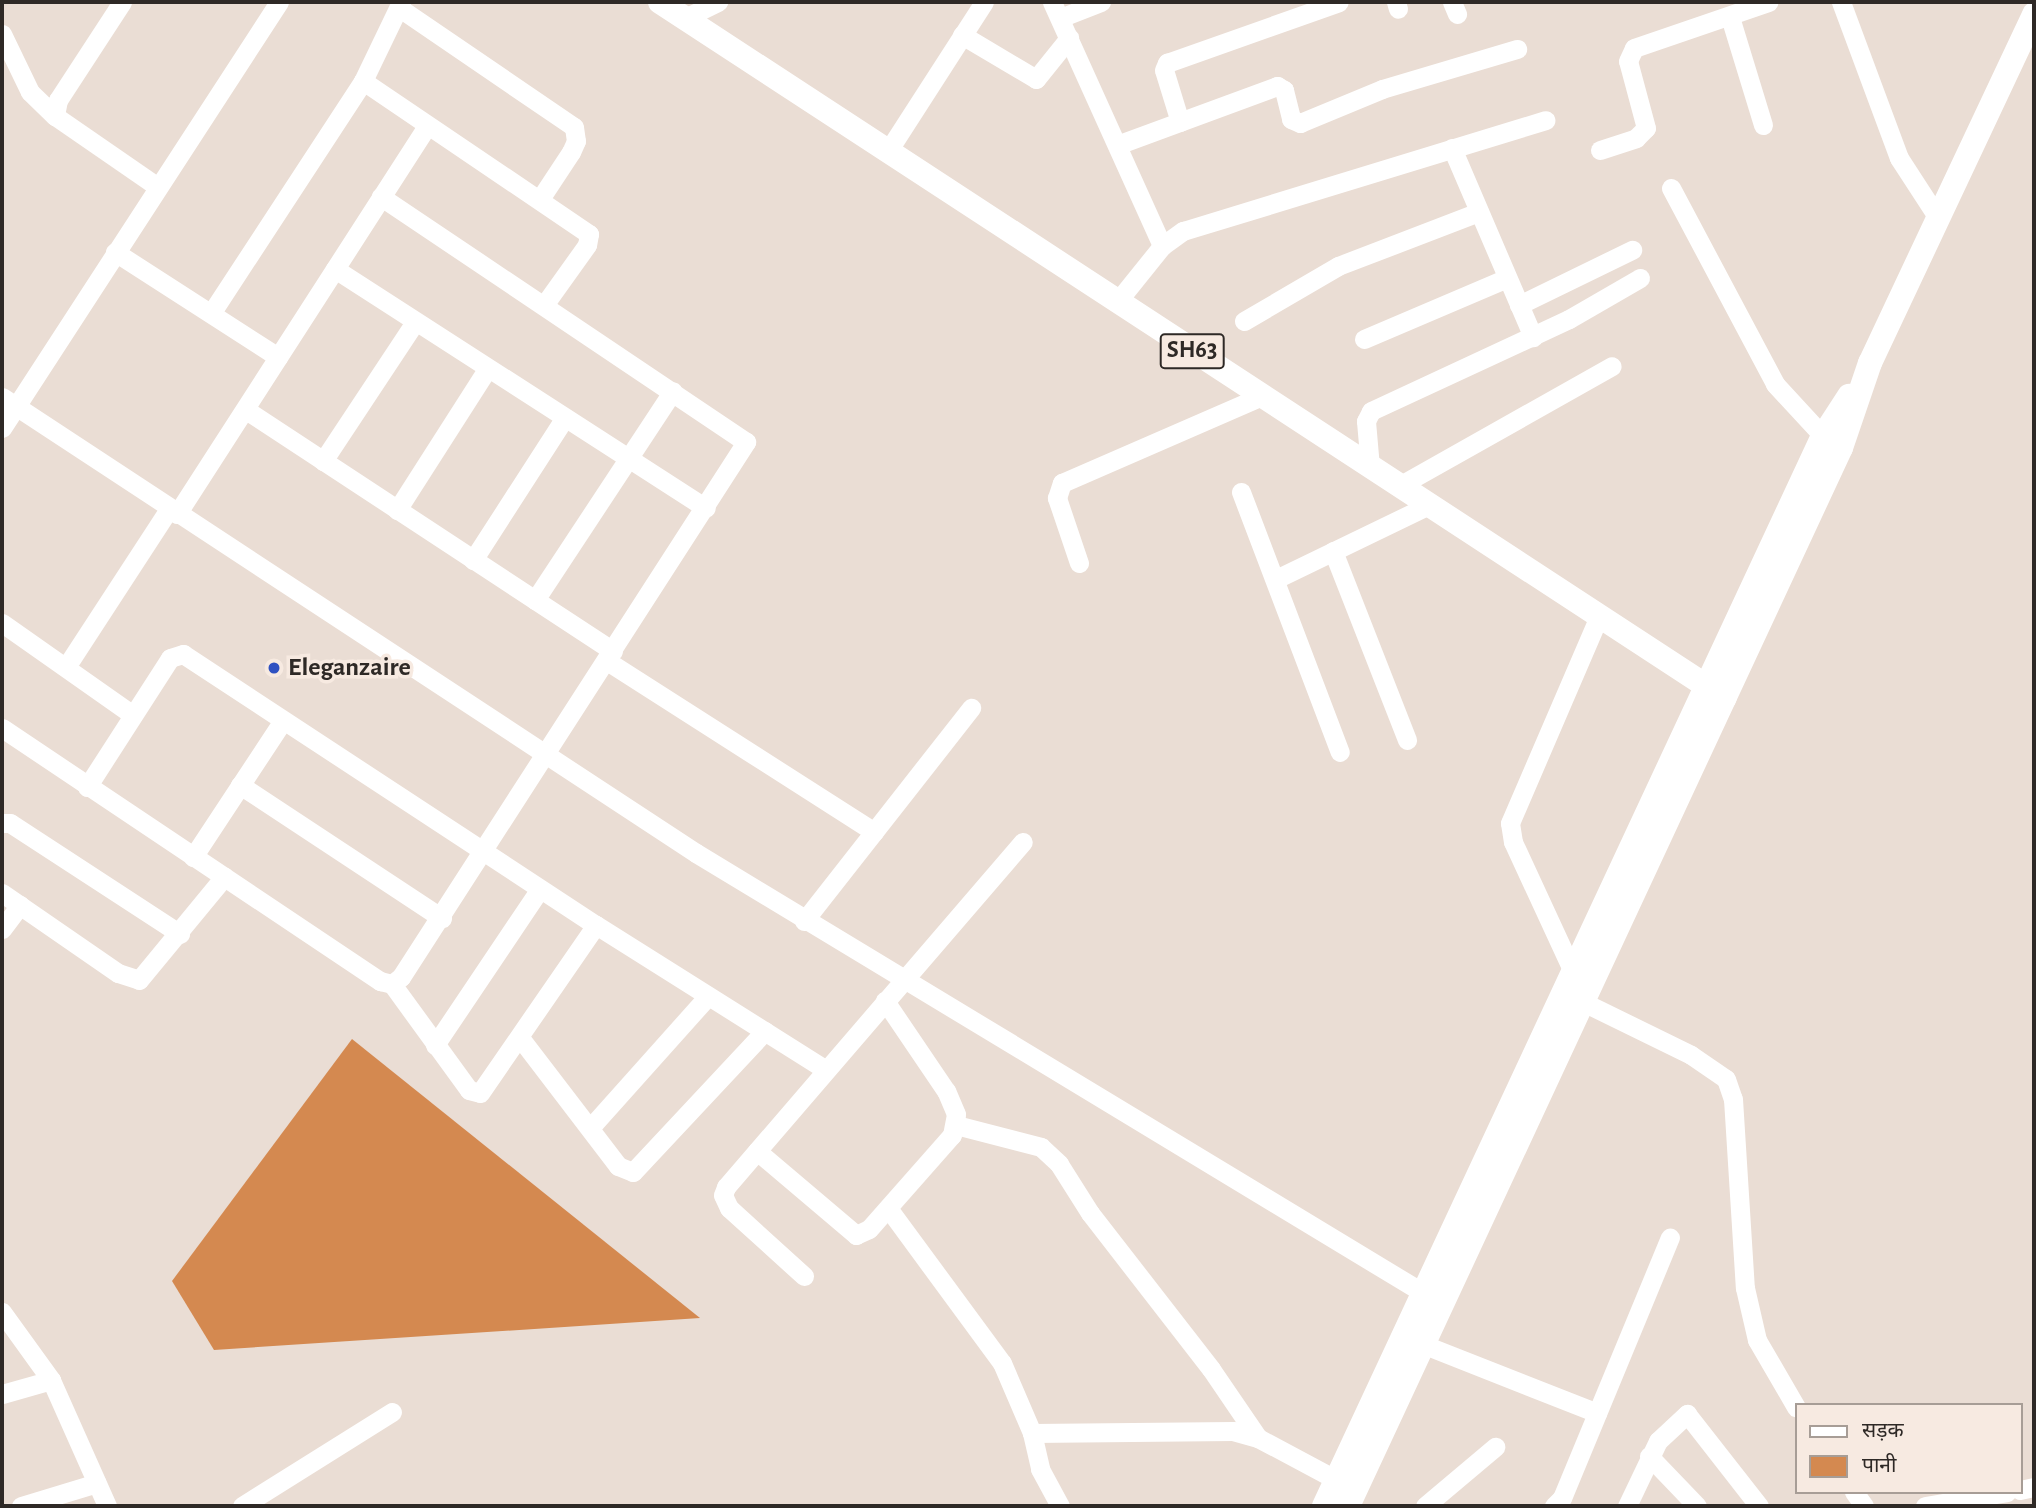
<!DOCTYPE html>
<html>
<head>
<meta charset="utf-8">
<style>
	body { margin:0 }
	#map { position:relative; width:2036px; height:1508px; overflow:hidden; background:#eaddd4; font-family:"Alegreya Sans","Noto Sans Devanagari",sans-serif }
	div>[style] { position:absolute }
	.water>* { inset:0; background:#d48950 }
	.minor>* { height:19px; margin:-9.5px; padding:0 9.5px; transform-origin:9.5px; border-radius:9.5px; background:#fff }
	.major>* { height:24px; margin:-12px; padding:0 12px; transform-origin:12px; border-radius:12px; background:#fff }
	.dots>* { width:19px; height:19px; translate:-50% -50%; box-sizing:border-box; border:4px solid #f7eae1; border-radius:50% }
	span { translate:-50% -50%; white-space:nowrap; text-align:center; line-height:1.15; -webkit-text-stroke:7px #f7eae1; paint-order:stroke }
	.shield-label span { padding:2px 5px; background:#f7eae1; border:2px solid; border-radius:5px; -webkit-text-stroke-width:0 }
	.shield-label { font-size:24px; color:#2e2926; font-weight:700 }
	.poi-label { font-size:26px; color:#2e2926; font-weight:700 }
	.left { translate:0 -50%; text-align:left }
	.frame { position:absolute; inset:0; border:4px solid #2e2926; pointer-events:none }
	.legend { position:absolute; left:1795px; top:1403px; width:228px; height:91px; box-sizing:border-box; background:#f7eae1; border:2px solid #a79d96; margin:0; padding:9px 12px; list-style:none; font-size:21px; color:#2e2926 }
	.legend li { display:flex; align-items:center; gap:14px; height:35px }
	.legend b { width:35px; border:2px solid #a79d96 }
</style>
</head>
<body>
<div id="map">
	<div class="water">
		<i style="clip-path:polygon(352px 1039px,700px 1318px,214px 1350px,172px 1281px)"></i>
	</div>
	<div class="minor">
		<i style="left:122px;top:2px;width:117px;rotate:123.1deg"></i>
		<i style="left:58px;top:100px;width:16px;rotate:101deg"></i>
		<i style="left:55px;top:116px;width:125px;rotate:34.6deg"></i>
		<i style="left:1052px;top:2px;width:268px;rotate:65.7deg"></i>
		<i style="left:1396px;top:2px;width:7px;rotate:74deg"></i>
		<i style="left:1452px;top:2px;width:13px;rotate:67deg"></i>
		<i style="left:1841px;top:2px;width:166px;rotate:69.6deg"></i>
		<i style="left:1899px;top:158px;width:72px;rotate:57deg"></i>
		<i style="left:401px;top:9px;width:209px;rotate:34.3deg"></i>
		<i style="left:574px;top:127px;width:14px;rotate:82deg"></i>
		<i style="left:576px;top:141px;width:12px;rotate:114deg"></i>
		<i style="left:571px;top:152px;width:56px;rotate:123.4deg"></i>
		<i style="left:1730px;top:17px;width:113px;rotate:73deg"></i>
		<i style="left:685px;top:18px;width:37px;rotate:-26deg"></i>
		<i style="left:1060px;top:18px;width:44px;rotate:-21.3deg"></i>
		<i style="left:2px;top:34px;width:64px;rotate:64.2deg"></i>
		<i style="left:30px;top:92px;width:35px;rotate:44deg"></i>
		<i style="left:962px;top:35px;width:86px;rotate:30.7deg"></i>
		<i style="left:1036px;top:79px;width:53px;rotate:-51.2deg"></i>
		<i style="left:363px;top:81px;width:273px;rotate:34.1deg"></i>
		<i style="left:589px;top:234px;width:11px;rotate:100deg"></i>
		<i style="left:587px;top:245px;width:74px;rotate:125.6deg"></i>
		<i style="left:1180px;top:122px;width:54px;rotate:-107.1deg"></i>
		<i style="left:1164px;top:70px;width:8px;rotate:-67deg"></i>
		<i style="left:1167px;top:63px;width:182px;rotate:-19.5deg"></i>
		<i style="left:1117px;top:145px;width:171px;rotate:-20.2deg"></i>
		<i style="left:1277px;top:86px;width:8px;rotate:30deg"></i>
		<i style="left:1284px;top:90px;width:30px;rotate:76deg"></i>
		<i style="left:1291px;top:119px;width:10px;rotate:24deg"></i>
		<i style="left:1300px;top:123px;width:89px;rotate:-22.5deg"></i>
		<i style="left:1382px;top:89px;width:141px;rotate:-16.5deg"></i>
		<i style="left:1452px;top:148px;width:206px;rotate:66.8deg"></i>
		<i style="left:1600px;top:150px;width:38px;rotate:-18deg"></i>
		<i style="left:1636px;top:138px;width:14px;rotate:-45deg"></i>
		<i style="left:1646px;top:128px;width:69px;rotate:-105deg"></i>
		<i style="left:1628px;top:61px;width:14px;rotate:-65deg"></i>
		<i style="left:1634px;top:48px;width:142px;rotate:-18.9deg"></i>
		<i style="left:888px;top:151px;width:177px;rotate:-57.2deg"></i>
		<i style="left:1671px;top:188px;width:222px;rotate:62deg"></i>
		<i style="left:1775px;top:384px;width:71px;rotate:47.3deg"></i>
		<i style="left:115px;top:252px;width:194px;rotate:32.8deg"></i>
		<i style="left:335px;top:269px;width:441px;rotate:32.8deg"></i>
		<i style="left:1117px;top:302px;width:72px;rotate:-51.2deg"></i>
		<i style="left:1162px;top:246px;width:26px;rotate:-36deg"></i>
		<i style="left:1183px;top:231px;width:379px;rotate:-17deg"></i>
		<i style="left:1519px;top:305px;width:126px;rotate:-26deg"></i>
		<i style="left:212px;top:312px;width:276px;rotate:-56.8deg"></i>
		<i style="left:363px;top:81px;width:88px;rotate:-64.3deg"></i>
		<i style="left:1244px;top:321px;width:109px;rotate:-30.3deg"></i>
		<i style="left:1338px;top:266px;width:151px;rotate:-21deg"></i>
		<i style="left:1364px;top:339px;width:155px;rotate:-23.1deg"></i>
		<i style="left:2px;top:397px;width:830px;rotate:33.31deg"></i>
		<i style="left:696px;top:853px;width:852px;rotate:31.17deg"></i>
		<i style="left:246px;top:410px;width:439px;rotate:33.3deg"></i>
		<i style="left:2px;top:428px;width:508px;rotate:-56.97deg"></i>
		<i style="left:323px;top:461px;width:167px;rotate:-56.5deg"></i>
		<i style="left:1370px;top:467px;width:46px;rotate:-95deg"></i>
		<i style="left:1366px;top:421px;width:11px;rotate:-63deg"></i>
		<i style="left:1371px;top:411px;width:218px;rotate:-24.9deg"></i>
		<i style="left:1569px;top:319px;width:82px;rotate:-30deg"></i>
		<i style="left:1399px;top:486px;width:244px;rotate:-29.4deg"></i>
		<i style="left:1241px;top:492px;width:278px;rotate:69.2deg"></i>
		<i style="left:397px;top:510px;width:167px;rotate:-57.4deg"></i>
		<i style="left:177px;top:514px;width:462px;rotate:-57.2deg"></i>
		<i style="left:1333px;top:551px;width:203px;rotate:68.6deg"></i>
		<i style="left:473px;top:560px;width:168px;rotate:-57.2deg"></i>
		<i style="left:1079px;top:563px;width:69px;rotate:-108.7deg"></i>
		<i style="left:1057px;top:498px;width:16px;rotate:-72deg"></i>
		<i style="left:1062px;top:483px;width:218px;rotate:-23.5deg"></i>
		<i style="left:1276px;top:579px;width:170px;rotate:-25.8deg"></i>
		<i style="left:535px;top:600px;width:250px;rotate:-56.6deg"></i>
		<i style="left:2px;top:623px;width:160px;rotate:35.1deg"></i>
		<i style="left:607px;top:661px;width:317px;rotate:32.6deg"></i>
		<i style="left:66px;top:667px;width:189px;rotate:-56.9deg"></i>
		<i style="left:2px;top:728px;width:455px;rotate:33.8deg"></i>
		<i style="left:380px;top:981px;width:12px;rotate:14deg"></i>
		<i style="left:392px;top:984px;width:11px;rotate:-38deg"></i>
		<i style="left:401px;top:977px;width:637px;rotate:-57.18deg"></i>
		<i style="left:746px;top:442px;width:440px;rotate:-146.1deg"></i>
		<i style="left:240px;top:785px;width:242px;rotate:33.4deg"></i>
		<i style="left:87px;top:787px;width:153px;rotate:-57.2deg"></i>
		<i style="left:170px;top:658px;width:14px;rotate:-17deg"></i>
		<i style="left:183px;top:654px;width:494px;rotate:33.3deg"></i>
		<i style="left:596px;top:925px;width:272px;rotate:32.2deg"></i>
		<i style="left:2px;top:823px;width:8px"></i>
		<i style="left:10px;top:823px;width:203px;rotate:33.1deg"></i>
		<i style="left:193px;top:857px;width:162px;rotate:-56.6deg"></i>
		<i style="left:2px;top:893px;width:141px;rotate:34.6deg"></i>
		<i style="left:118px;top:973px;width:22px;rotate:18deg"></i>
		<i style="left:139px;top:980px;width:134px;rotate:-50.5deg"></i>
		<i style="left:804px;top:921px;width:271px;rotate:-51.9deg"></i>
		<i style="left:2px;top:929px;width:30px;rotate:-53deg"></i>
		<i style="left:1574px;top:974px;width:145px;rotate:-114.8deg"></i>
		<i style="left:1513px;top:842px;width:19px;rotate:-99deg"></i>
		<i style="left:1510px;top:823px;width:225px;rotate:-66.7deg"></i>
		<i style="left:392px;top:984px;width:131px;rotate:54deg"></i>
		<i style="left:469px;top:1090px;width:11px;rotate:15deg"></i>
		<i style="left:480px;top:1093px;width:204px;rotate:-55.4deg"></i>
		<i style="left:1583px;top:1002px;width:120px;rotate:26.1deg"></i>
		<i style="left:1691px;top:1055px;width:42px;rotate:34.4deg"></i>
		<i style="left:1726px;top:1079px;width:21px;rotate:71deg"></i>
		<i style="left:1733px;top:1099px;width:189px;rotate:86.4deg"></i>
		<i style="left:1745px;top:1288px;width:53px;rotate:77deg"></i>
		<i style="left:1757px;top:1340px;width:78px;rotate:59.8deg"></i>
		<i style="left:521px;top:1039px;width:160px;rotate:52.6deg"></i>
		<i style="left:618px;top:1166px;width:16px;rotate:22deg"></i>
		<i style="left:633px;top:1172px;width:193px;rotate:-46.9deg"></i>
		<i style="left:435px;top:1045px;width:188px;rotate:-56.1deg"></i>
		<i style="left:956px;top:1125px;width:88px;rotate:14.5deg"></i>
		<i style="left:1041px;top:1147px;width:25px;rotate:43deg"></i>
		<i style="left:1059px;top:1164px;width:58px;rotate:57.7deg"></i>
		<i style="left:1090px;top:1213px;width:197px;rotate:52.2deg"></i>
		<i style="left:1211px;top:1369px;width:83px;rotate:55.7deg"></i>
		<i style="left:590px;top:1128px;width:177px;rotate:-48.2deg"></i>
		<i style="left:757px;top:1151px;width:130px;rotate:40.3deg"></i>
		<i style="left:856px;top:1235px;width:14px;rotate:-25deg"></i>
		<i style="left:869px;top:1229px;width:125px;rotate:-48.6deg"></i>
		<i style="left:952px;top:1135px;width:21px;rotate:-79deg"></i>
		<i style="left:956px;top:1114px;width:25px;rotate:-113deg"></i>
		<i style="left:946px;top:1091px;width:109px;rotate:-124.1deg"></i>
		<i style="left:888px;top:1208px;width:192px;rotate:53.7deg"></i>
		<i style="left:1002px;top:1363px;width:76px;rotate:66.8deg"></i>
		<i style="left:1032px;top:1433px;width:37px;rotate:77deg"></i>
		<i style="left:1040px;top:1469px;width:42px;rotate:61.6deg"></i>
		<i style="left:804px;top:1276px;width:101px;rotate:-137.8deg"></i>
		<i style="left:729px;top:1208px;width:14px;rotate:-115deg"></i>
		<i style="left:723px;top:1195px;width:9px;rotate:-69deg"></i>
		<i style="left:726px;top:1187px;width:455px;rotate:-49.3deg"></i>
		<i style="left:2px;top:1312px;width:84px;rotate:54.2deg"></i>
		<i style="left:51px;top:1380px;width:138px;rotate:66deg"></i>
		<i style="left:1412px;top:1340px;width:199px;rotate:21.5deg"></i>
		<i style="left:2px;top:1394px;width:51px;rotate:-15.9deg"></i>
		<i style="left:1032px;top:1433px;width:201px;rotate:-0.6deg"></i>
		<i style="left:1233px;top:1431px;width:26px;rotate:16deg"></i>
		<i style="left:1258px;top:1438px;width:89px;rotate:28deg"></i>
		<i style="left:1649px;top:1456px;width:69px;rotate:46.2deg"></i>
		<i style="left:2020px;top:1490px;width:14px;rotate:-12deg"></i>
		<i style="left:1854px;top:1492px;width:17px;rotate:54deg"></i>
		<i style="left:21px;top:1506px;width:79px;rotate:-16.8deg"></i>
		<i style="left:242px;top:1506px;width:177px;rotate:-32.1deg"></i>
		<i style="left:1425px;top:1506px;width:92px;rotate:-40.1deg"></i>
		<i style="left:1554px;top:1506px;width:11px;rotate:-45deg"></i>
		<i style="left:1562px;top:1498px;width:282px;rotate:-67.5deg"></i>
		<i style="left:1627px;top:1506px;width:72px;rotate:-64.5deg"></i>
		<i style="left:1658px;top:1441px;width:40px;rotate:-43deg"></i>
		<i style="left:1687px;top:1414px;width:117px;rotate:52deg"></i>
		<i style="left:1925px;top:1506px;width:83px;rotate:-9.7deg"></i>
	</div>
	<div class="major">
		<i style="left:660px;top:2px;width:1272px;rotate:33.17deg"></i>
		<i style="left:1324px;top:1506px;width:1181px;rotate:-65deg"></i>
		<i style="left:1823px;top:436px;width:48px;rotate:-57deg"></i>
		<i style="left:1348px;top:1506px;width:1167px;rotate:-65.02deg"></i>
		<i style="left:1841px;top:448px;width:90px;rotate:-71.2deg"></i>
		<i style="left:1870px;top:363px;width:386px;rotate:-64.8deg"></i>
	</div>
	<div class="dots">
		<i style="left:274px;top:668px;background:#2f51c1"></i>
	</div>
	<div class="shield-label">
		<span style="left:1192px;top:351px">SH63</span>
	</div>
	<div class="poi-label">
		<span class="left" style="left:288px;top:668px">Eleganzaire</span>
	</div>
	<div class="frame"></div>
	<ul class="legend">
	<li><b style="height:9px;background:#fff"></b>सड़क</li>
	<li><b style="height:19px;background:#d48950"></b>पानी</li>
	</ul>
</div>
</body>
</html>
